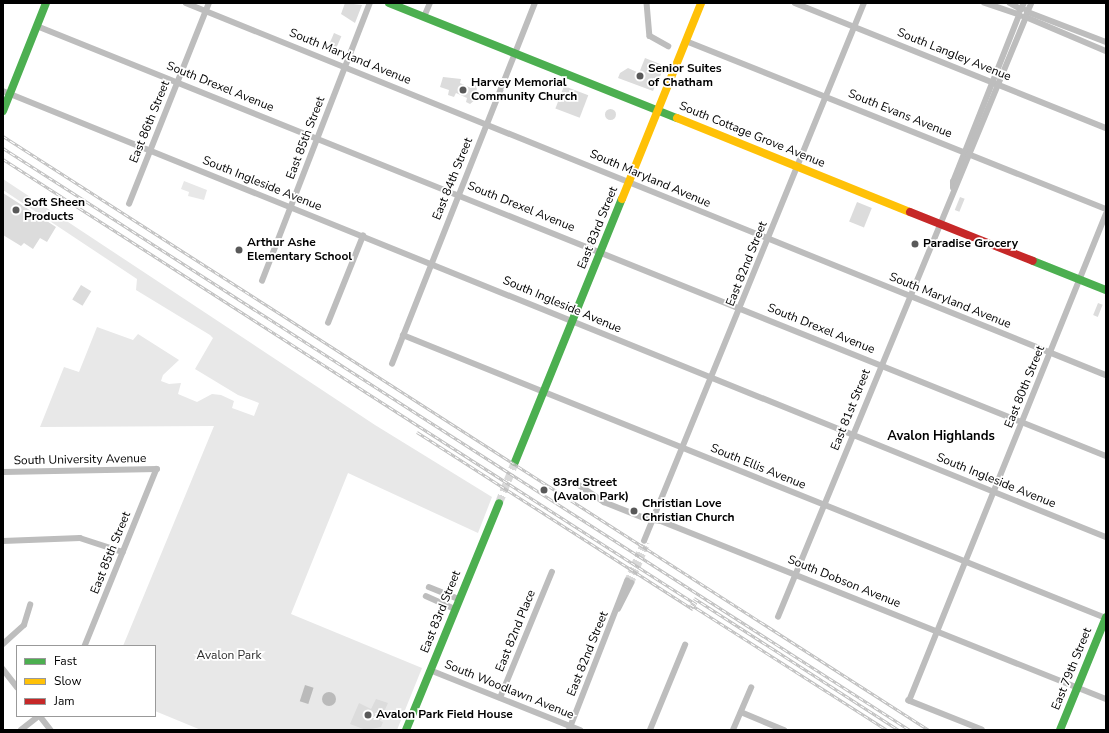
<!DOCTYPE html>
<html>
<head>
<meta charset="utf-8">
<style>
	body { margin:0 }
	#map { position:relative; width:1109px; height:733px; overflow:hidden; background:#fff; font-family:"Nunito Sans",sans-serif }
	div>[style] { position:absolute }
	.green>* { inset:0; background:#e8e8e8 }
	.water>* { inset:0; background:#bababa; transform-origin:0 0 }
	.round { border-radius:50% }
	.building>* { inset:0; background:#dcdcdc; transform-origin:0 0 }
	.street-tunnel>* { height:5.5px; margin-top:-2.75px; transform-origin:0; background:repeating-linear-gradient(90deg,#d9d9d9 0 5.5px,transparent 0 8.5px) }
	.secondary-tunnel>* { height:8px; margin-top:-4px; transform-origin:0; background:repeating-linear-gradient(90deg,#d9d9d9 0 8px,transparent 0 12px) }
	.street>* { height:5.5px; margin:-2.75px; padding:0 2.75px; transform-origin:2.75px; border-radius:2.75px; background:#bdbdbd }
	.street>.ring { margin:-2.75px; padding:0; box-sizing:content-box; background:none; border:5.5px solid #bdbdbd; border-radius:50% }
	.fast>* { height:8px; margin:-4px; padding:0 4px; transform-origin:4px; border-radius:4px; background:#4caf50 }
	.slow>* { height:8px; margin:-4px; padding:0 4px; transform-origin:4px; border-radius:4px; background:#ffc107 }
	.jam>* { height:8px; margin:-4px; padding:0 4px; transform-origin:4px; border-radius:4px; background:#c62828 }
	.rail>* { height:3px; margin-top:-1.5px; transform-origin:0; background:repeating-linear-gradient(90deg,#fff 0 4.5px,#bdbdbd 0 9px); box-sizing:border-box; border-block:1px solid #bdbdbd }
	.dots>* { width:11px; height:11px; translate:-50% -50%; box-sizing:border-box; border:2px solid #fff; border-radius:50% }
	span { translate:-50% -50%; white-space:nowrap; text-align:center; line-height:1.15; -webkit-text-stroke:3.5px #fff; paint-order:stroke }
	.street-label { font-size:12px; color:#000 }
	.poi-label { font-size:12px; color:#000; font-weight:700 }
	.left { translate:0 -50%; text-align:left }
	.park-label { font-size:12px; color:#2d2d2d }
	.neighbourhood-label { font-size:13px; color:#000; font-weight:700 }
	.frame { position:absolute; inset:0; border:4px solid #000; pointer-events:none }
	.legend { position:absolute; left:16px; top:645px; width:140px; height:72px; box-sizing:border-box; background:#fff; border:1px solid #999; margin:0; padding:5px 7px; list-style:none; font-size:12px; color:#000 }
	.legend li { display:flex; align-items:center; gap:8px; height:20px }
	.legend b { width:20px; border:1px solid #999 }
</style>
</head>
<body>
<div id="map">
	<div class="green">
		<i style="clip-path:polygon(3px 179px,375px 425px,492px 497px,478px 533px,348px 473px,291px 614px,422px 668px,397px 730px,201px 730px,155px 711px,155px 646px,123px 646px,214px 426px,40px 427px,64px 367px,79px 372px,97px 327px,133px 340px,138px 334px,179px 360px,163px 375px,161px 381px,169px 384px,181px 383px,178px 394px,197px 402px,212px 394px,221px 395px,234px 401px,232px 408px,254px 416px,259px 403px,238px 395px,195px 369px,213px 338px,210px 335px,136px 290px,137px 279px,3px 190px)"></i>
		<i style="clip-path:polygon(184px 181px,207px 190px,204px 200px,188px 196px,189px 192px,181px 189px)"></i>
	</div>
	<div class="water">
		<i style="left:305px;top:685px;width:9px;height:17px;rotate:18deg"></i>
		<i class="round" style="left:322px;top:692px;width:14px;height:14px"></i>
	</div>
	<div class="building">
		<i style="clip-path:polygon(345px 3px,362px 5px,355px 23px,341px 14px)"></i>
		<i style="left:334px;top:33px;width:8px;height:16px;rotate:23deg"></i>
		<i style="clip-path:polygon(645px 58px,665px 66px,653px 91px,618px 78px,620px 73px,628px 68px,639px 73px)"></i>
		<i style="clip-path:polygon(443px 77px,461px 79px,460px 83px,471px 88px,473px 84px,477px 86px,476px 99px,470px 104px,466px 102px,467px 98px,456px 93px,454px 97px,448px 95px,449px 90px,440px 87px)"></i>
		<i style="left:564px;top:86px;width:26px;height:24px;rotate:21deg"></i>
		<i class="round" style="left:604.5px;top:108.5px;width:11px;height:11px"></i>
		<i style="clip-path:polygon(3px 193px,56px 227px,47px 242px,40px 238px,33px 249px,24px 243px,21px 246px,3px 235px)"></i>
		<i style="left:960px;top:197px;width:5px;height:14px;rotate:22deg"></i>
		<i style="left:857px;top:202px;width:16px;height:21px;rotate:22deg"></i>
		<i style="left:81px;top:285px;width:12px;height:17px;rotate:31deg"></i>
		<i style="left:1098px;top:303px;width:5px;height:13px;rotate:22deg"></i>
		<i style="clip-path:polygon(376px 699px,388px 703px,380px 721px,383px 722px,381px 727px,366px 730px,350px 724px,359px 703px,371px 709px)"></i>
	</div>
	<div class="street-tunnel">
		<i style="left:627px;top:581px;width:43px;rotate:-67deg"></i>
		<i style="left:631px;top:583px;width:43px;rotate:-68.2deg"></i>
	</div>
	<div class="secondary-tunnel">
		<i style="left:499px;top:503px;width:44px;rotate:-68.7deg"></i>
	</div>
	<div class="street">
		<i style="left:186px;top:3px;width:992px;rotate:22.02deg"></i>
		<i style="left:647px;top:3px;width:33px;rotate:85deg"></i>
		<i style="left:650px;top:36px;width:21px;rotate:29deg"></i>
		<i style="left:795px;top:3px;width:335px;rotate:21.9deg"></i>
		<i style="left:1010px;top:3px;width:13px;rotate:29deg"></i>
		<i style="left:1021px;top:9px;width:7px;rotate:-63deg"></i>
		<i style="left:1032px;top:3px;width:10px;rotate:114deg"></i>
		<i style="left:1028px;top:12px;width:84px;rotate:21deg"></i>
		<i class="ring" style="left:1018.5px;top:8.5px;width:3.5px;height:3.5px"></i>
		<i style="left:424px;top:17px;width:15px;rotate:-67deg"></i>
		<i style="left:37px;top:26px;width:1152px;rotate:21.91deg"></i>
		<i style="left:686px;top:41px;width:452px;rotate:21.8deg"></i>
		<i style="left:3px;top:91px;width:1190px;rotate:22.02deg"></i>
		<i style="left:953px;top:188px;width:6px;rotate:-90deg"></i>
		<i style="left:953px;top:182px;width:180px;rotate:-68.4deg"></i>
		<i style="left:1019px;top:15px;width:37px;rotate:-161deg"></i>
		<i style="left:129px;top:204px;width:216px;rotate:-68.3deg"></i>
		<i style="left:262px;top:281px;width:298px;rotate:-68.8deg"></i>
		<i style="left:328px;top:323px;width:94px;rotate:-68.1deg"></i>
		<i style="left:403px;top:335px;width:758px;rotate:21.93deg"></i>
		<i style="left:392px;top:364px;width:388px;rotate:-68.4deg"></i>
		<i style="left:3px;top:472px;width:154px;rotate:-1.1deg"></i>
		<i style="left:157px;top:469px;width:191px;rotate:112.1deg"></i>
		<i style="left:576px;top:483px;width:34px;rotate:34deg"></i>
		<i style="left:604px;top:502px;width:46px;rotate:21.6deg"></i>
		<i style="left:647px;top:519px;width:14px;rotate:8deg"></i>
		<i style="left:661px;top:521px;width:479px;rotate:21.8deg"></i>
		<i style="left:3px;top:541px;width:77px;rotate:-2.2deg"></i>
		<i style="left:80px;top:538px;width:45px;rotate:18deg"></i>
		<i style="left:644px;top:541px;width:581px;rotate:-67.76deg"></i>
		<i style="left:429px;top:587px;width:32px;rotate:22deg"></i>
		<i style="left:426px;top:596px;width:32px;rotate:24deg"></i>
		<i style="left:618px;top:609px;width:29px;rotate:-63deg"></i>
		<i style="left:778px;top:617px;width:649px;rotate:-67.54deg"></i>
		<i style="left:1026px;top:17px;width:87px;rotate:23deg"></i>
		<i style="left:3px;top:644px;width:28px;rotate:-42deg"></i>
		<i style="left:24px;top:625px;width:21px;rotate:-73deg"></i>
		<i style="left:3px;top:669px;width:23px;rotate:52deg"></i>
		<i style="left:430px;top:670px;width:162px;rotate:21.8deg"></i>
		<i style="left:500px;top:698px;width:136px;rotate:-67.6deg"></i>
		<i style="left:741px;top:712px;width:47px;rotate:22.7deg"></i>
		<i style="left:40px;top:716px;width:18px;rotate:52deg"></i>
		<i style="left:21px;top:730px;width:23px;rotate:-38deg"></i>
		<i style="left:569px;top:730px;width:160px;rotate:-68.7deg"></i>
		<i style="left:650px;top:730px;width:92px;rotate:-67.6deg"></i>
		<i style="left:733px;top:730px;width:46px;rotate:-66.8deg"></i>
		<i style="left:982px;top:730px;width:79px;rotate:-158.3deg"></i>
		<i style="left:909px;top:701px;width:525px;rotate:-67.98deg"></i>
	</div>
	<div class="fast">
		<i style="left:389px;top:3px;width:310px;rotate:21.8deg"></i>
		<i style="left:3px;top:111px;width:116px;rotate:-68.3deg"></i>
		<i style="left:1033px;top:261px;width:79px;rotate:21.7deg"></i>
		<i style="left:515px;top:462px;width:284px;rotate:-67.9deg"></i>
		<i style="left:406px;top:730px;width:245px;rotate:-67.7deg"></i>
		<i style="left:1060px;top:730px;width:122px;rotate:-67.8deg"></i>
	</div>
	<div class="slow">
		<i style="left:677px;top:118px;width:251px;rotate:22deg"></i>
		<i style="left:622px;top:199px;width:211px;rotate:-68deg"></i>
	</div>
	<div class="jam">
		<i style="left:910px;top:212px;width:132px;rotate:21.7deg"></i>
	</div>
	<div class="rail">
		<i style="left:3px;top:136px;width:1100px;rotate:32.68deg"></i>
		<i style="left:3px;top:148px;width:1078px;rotate:32.69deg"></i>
		<i style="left:3px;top:159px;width:824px;rotate:32.71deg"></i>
		<i style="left:417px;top:432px;width:328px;rotate:32.7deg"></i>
		<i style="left:694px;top:598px;width:244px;rotate:32.8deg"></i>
		<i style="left:690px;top:604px;width:234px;rotate:32.6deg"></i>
	</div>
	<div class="dots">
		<i style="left:640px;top:76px;background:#595959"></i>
		<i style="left:463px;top:90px;background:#595959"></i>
		<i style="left:16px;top:210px;background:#595959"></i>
		<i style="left:915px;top:244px;background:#595959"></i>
		<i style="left:239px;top:250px;background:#595959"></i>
		<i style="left:544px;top:490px;background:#595959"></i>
		<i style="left:634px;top:511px;background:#595959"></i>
		<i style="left:368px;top:715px;background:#595959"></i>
	</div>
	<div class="street-label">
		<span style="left:954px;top:55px;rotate:22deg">South Langley Avenue</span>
		<span style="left:350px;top:57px;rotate:22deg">South Maryland Avenue</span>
		<span style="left:220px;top:87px;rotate:22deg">South Drexel Avenue</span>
		<span style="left:900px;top:114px;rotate:22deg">South Evans Avenue</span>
		<span style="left:150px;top:122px;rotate:-68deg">East 86th Street</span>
		<span style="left:752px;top:135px;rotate:22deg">South Cottage Grove Avenue</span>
		<span style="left:306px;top:138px;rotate:-69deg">East 85th Street</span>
		<span style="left:453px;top:179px;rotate:-68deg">East 84th Street</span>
		<span style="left:650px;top:179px;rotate:23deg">South Maryland Avenue</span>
		<span style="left:262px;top:184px;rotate:22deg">South Ingleside Avenue</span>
		<span style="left:521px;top:207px;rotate:22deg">South Drexel Avenue</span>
		<span style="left:598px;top:228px;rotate:-68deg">East 83rd Street</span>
		<span style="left:747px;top:264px;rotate:-68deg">East 82nd Street</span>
		<span style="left:950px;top:301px;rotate:22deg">South Maryland Avenue</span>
		<span style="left:562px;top:305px;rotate:23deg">South Ingleside Avenue</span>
		<span style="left:821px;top:329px;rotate:22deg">South Drexel Avenue</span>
		<span style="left:1025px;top:387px;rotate:-68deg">East 80th Street</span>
		<span style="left:851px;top:410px;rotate:-68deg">East 81st Street</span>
		<span style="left:80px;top:460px;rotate:-1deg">South University Avenue</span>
		<span style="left:758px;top:467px;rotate:22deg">South Ellis Avenue</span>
		<span style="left:996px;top:481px;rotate:22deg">South Ingleside Avenue</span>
		<span style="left:111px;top:553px;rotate:-68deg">East 85th Street</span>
		<span style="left:844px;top:582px;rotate:22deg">South Dobson Avenue</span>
		<span style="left:441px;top:612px;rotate:-68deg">East 83rd Street</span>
		<span style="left:516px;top:631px;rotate:-68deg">East 82nd Place</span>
		<span style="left:588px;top:654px;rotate:-68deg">East 82nd Street</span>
		<span style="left:1072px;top:669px;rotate:-68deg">East 79th Street</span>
		<span style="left:509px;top:690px;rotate:22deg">South Woodlawn Avenue</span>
	</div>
	<div class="poi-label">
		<span class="left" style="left:648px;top:76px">Senior Suites<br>of Chatham</span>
		<span class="left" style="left:471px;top:90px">Harvey Memorial<br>Community Church</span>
		<span class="left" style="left:24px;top:210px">Soft Sheen<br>Products</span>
		<span class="left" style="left:247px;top:250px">Arthur Ashe<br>Elementary School</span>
		<span class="left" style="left:923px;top:244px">Paradise Grocery</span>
		<span class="left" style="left:553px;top:490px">83rd Street<br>(Avalon Park)</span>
		<span class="left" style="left:642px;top:511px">Christian Love<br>Christian Church</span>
		<span class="left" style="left:376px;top:715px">Avalon Park Field House</span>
	</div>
	<div class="park-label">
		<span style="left:229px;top:656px">Avalon Park</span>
	</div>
	<div class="neighbourhood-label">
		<span style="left:941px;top:436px">Avalon Highlands</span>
	</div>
	<div class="frame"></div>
	<ul class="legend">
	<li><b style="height:5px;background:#4caf50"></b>Fast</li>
	<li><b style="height:5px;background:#ffc107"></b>Slow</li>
	<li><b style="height:5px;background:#c62828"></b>Jam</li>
	</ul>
</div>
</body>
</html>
